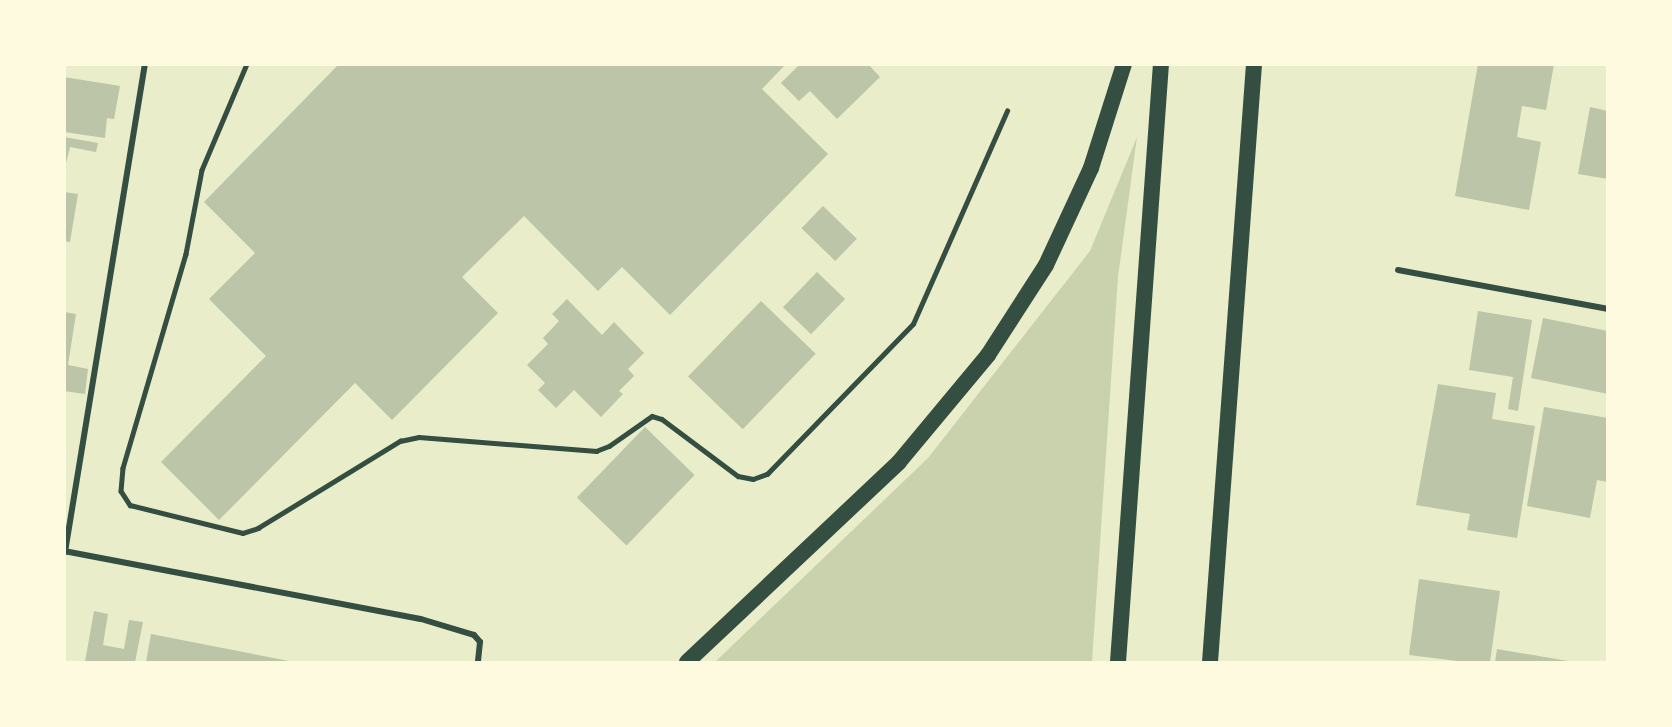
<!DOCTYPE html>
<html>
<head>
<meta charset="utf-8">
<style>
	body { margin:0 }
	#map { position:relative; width:1672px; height:727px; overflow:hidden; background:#e9edc9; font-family:Helvetica,sans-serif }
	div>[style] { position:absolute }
	.green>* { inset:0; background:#cad2ad }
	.building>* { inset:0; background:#bcc5a7; transform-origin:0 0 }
	.service>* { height:4.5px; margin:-2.25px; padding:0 2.25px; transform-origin:2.25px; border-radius:2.25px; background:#344e41 }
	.minor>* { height:6px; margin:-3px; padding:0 3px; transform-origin:3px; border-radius:3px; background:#344e41 }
	.trunk>* { height:16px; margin:-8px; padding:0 8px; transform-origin:8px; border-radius:8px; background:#344e41 }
	span { translate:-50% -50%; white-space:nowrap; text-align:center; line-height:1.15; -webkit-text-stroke:4.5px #fefae0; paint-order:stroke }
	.frame { position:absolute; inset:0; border:66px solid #fefae0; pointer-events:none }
</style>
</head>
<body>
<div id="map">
	<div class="green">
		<i style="clip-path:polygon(1137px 137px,1118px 277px,1092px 662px,715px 662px,928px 458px,1090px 251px)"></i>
	</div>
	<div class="building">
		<i style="clip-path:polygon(339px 64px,786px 64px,762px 89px,828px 154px,670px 315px,622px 267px,598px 291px,524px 216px,462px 277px,498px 313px,392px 420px,355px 383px,219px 520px,161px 462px,266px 356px,209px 299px,255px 253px,204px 202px)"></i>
		<i style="clip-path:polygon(800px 64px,868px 64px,880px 77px,837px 119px,810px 91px,799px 101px,781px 83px)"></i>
		<i style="clip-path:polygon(1478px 64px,1554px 64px,1546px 110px,1522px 106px,1517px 137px,1541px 142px,1529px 210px,1455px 196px)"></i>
		<i style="clip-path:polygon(64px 77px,120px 86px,114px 119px,107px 118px,105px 138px,64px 132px)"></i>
		<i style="clip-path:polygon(1590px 107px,1608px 111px,1608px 179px,1578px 174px)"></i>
		<i style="clip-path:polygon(64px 137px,98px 143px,96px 152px,70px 147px,64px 171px)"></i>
		<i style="clip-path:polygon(64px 192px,78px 194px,70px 242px,64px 241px)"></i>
		<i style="left:823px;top:206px;width:47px;height:31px;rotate:44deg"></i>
		<i style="left:817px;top:272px;width:39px;height:49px;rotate:44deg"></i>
		<i style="clip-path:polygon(567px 299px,602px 335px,614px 322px,644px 353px,628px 369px,634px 376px,619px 391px,623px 394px,601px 417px,574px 390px,556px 408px,538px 390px,545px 383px,527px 365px,548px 344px,543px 338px,559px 321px,552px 314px)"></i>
		<i style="left:761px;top:301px;width:76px;height:105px;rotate:44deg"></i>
		<i style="clip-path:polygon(1478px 311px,1532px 320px,1518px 411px,1508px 409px,1513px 377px,1469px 370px)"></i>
		<i style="clip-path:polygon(64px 312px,76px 314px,68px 365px,88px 369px,85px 394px,64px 391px)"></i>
		<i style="clip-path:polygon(1543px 318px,1608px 331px,1608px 394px,1531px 378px)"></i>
		<i style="clip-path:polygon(1438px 384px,1496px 393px,1492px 419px,1535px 426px,1517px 538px,1467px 530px,1470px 514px,1416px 505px)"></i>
		<i style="clip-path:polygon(1544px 407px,1608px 418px,1608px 482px,1597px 480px,1590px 518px,1527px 506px)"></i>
		<i style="left:645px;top:427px;width:69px;height:98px;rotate:44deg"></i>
		<i style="clip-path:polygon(1419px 579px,1500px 591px,1490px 662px,1465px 662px,1409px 655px)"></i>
		<i style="clip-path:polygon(94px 611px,108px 614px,103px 645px,124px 649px,129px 620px,143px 622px,135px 662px,85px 662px)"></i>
		<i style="clip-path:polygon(151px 634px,289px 661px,289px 662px,146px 662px)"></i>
		<i style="clip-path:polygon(1497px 649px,1568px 661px,1567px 662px,1495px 662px)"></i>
	</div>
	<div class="service">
		<i style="left:247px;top:64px;width:115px;rotate:113deg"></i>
		<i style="left:202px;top:170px;width:86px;rotate:100.8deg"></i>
		<i style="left:186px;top:254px;width:223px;rotate:106.4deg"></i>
		<i style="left:123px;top:468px;width:23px;rotate:95deg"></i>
		<i style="left:121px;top:491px;width:17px;rotate:57deg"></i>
		<i style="left:130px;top:505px;width:116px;rotate:13.9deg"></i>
		<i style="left:243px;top:533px;width:16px;rotate:-18deg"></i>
		<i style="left:258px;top:528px;width:167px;rotate:-31.5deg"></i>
		<i style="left:400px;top:441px;width:19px;rotate:-12deg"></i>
		<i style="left:419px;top:437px;width:178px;rotate:4.5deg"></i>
		<i style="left:596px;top:451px;width:14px;rotate:-21deg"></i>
		<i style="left:609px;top:446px;width:52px;rotate:-34.9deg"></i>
		<i style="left:652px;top:416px;width:10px;rotate:17deg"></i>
		<i style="left:662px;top:419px;width:95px;rotate:36.9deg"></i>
		<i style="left:738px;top:476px;width:15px;rotate:11deg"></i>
		<i style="left:753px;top:479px;width:15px;rotate:-20deg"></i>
		<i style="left:767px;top:474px;width:209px;rotate:-45.8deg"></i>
		<i style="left:913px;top:324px;width:233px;rotate:-66.2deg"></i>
	</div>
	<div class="minor">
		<i style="left:1398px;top:270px;width:214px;rotate:10.5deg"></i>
		<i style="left:64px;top:551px;width:363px;rotate:10.8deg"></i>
		<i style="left:421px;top:619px;width:55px;rotate:16.8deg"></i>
		<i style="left:474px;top:635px;width:9px;rotate:49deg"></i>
		<i style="left:480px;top:642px;width:20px;rotate:96deg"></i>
		<i style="left:65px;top:552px;width:495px;rotate:-80.7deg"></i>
	</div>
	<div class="trunk">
		<i style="left:687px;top:662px;width:291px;rotate:-43.3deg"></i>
		<i style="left:899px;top:462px;width:139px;rotate:-50.2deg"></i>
		<i style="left:988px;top:355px;width:107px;rotate:-57.2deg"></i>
		<i style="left:1046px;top:265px;width:107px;rotate:-65.1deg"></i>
		<i style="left:1091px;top:168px;width:109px;rotate:-72.4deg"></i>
		<i style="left:1118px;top:662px;width:600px;rotate:-85.89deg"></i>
		<i style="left:1210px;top:662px;width:600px;rotate:-85.79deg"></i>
	</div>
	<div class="frame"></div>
</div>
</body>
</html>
